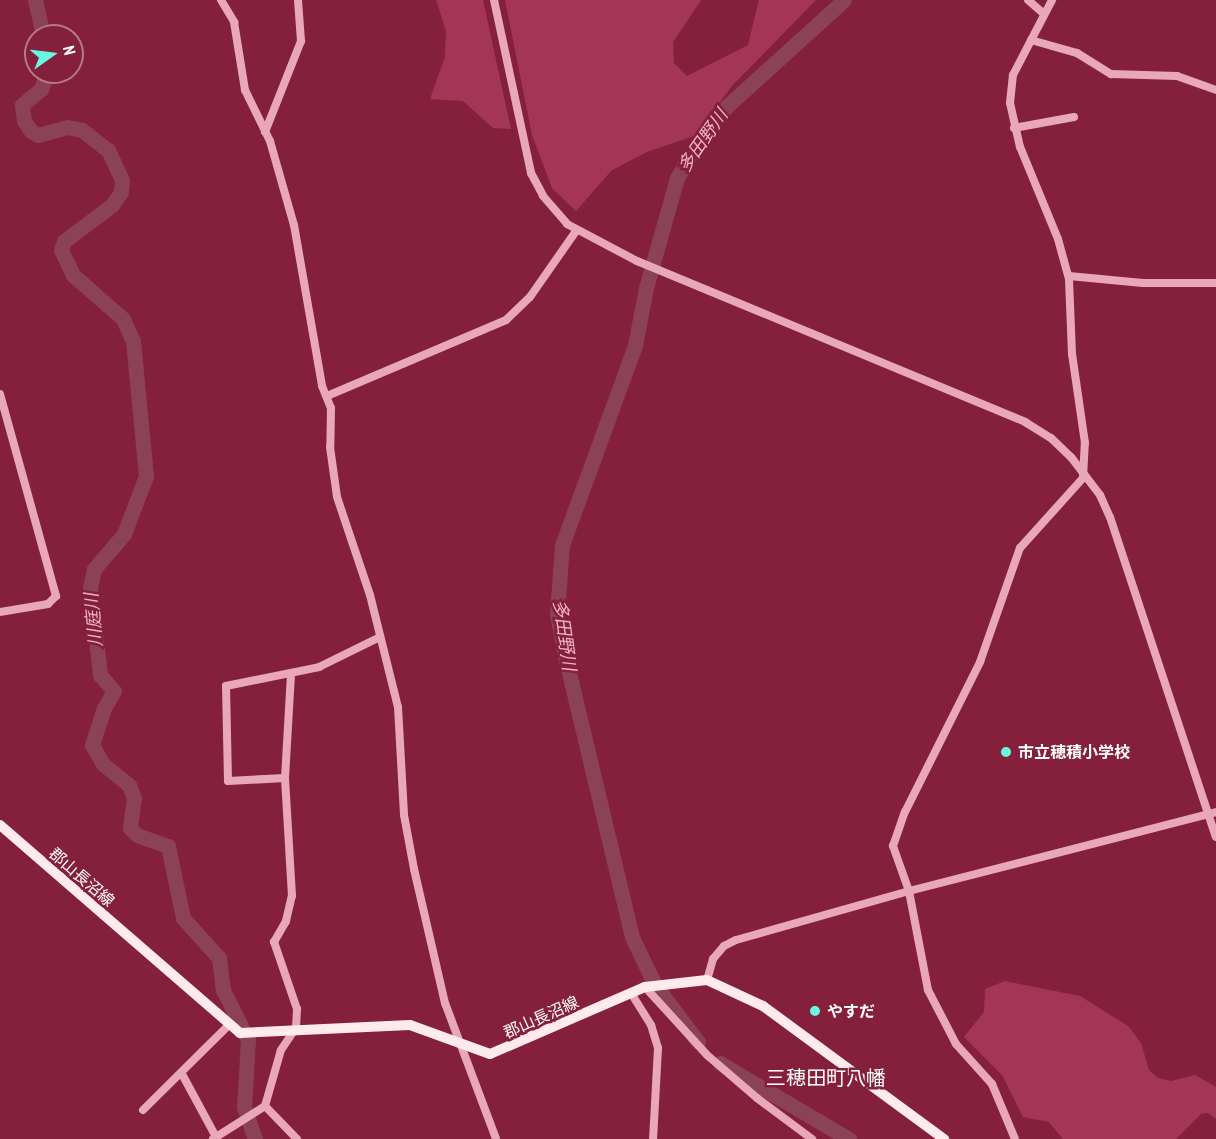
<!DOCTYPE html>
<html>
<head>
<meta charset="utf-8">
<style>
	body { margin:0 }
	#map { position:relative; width:1216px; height:1139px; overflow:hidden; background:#84203c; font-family:"PT Sans Narrow","Noto Sans JP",sans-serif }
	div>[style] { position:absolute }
	.green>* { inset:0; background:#a33657 }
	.river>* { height:15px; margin:-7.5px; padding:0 7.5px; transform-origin:7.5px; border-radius:7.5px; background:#8b4256 }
	.minor>* { height:8px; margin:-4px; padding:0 4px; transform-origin:4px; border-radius:4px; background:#e9a7bb }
	.major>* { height:10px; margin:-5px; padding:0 5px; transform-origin:5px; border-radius:5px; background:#feeaef }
	.dots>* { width:16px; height:16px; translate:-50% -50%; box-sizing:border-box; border:3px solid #84203c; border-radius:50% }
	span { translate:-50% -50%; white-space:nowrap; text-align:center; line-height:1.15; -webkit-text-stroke:5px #84203c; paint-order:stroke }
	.poi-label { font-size:16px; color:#fff; font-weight:700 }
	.left { translate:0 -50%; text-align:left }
	.street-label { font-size:16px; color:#fff }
	.water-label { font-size:18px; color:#f1b3c6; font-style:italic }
	.quarter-label { font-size:20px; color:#fff }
	.north { position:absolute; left:24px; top:24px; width:60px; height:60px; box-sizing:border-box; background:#84203c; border:2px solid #b5798a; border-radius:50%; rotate:76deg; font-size:16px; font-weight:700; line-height:24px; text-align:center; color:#fff }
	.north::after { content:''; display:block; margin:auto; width:21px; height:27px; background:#68f7e3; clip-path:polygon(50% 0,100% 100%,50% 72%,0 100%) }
</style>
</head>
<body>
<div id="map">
	<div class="green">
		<i style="clip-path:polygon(436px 0,483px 0,511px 129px,493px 128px,463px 101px,430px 99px,445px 57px,446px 31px)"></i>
		<i style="clip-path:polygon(505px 0,701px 0,673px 42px,674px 63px,687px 76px,748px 45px,759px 0,816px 0,732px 86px,694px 136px,647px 152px,612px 170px,576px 211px,552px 188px,532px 135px)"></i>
		<i style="clip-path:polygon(1005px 981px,1080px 996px,1128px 1026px,1141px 1043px,1149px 1070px,1158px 1078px,1171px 1081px,1195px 1075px,1216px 1087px,1216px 1119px,1208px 1113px,1201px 1114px,1176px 1139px,1063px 1139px,1049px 1122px,1023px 1117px,1002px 1075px,964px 1037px,984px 1012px,985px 989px)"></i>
	</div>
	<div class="river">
		<i style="left:35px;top:0;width:37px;rotate:77deg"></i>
		<i style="left:47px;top:72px;width:18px;rotate:109deg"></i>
		<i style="left:41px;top:89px;width:25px;rotate:140deg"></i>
		<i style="left:22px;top:105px;width:16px;rotate:83deg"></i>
		<i style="left:24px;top:121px;width:12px;rotate:55deg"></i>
		<i style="left:31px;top:131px;width:8px;rotate:30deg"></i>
		<i style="left:38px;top:135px;width:30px;rotate:-15deg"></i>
		<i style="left:67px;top:127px;width:15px;rotate:11deg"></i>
		<i style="left:82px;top:130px;width:33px;rotate:38deg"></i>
		<i style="left:108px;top:150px;width:33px;rotate:65deg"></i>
		<i style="left:122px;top:180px;width:12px;rotate:95deg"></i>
		<i style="left:121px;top:192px;width:16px;rotate:125deg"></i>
		<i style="left:112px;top:205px;width:60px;rotate:143.1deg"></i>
		<i style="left:64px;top:241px;width:9px;rotate:108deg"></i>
		<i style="left:61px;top:250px;width:28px;rotate:64deg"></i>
		<i style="left:73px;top:275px;width:67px;rotate:41.3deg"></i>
		<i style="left:123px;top:319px;width:24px;rotate:66deg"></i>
		<i style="left:133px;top:341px;width:136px;rotate:84.5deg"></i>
		<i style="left:146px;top:476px;width:62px;rotate:110.8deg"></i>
		<i style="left:124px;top:534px;width:46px;rotate:130.6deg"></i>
		<i style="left:94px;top:569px;width:19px;rotate:102deg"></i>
		<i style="left:90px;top:588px;width:88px;rotate:83.4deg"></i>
		<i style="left:100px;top:675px;width:21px;rotate:49deg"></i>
		<i style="left:114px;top:691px;width:20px;rotate:120deg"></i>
		<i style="left:104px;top:708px;width:39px;rotate:108deg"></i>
		<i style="left:92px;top:745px;width:22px;rotate:60deg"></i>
		<i style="left:103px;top:764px;width:33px;rotate:39deg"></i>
		<i style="left:129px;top:785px;width:14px;rotate:69deg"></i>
		<i style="left:134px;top:798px;width:30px;rotate:98deg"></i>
		<i style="left:130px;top:828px;width:10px;rotate:45deg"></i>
		<i style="left:137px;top:835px;width:33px;rotate:20deg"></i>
		<i style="left:168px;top:846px;width:74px;rotate:78.2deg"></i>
		<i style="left:183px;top:918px;width:54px;rotate:48deg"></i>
		<i style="left:219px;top:958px;width:32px;rotate:83deg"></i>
		<i style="left:223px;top:990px;width:56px;rotate:63.4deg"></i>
		<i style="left:248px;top:1040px;width:67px;rotate:93.4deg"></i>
		<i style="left:244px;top:1107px;width:34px;rotate:71deg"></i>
		<i style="left:698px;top:1042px;width:71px;rotate:-127deg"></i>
		<i style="left:655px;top:985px;width:53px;rotate:-115.6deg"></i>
		<i style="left:632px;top:937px;width:284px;rotate:-103.4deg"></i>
		<i style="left:566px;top:661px;width:48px;rotate:-100.8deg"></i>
		<i style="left:557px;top:614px;width:69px;rotate:-85.9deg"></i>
		<i style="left:562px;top:545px;width:213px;rotate:-69.9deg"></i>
		<i style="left:635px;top:345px;width:58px;rotate:-79.1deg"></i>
		<i style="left:646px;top:288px;width:114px;rotate:-74.3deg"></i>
		<i style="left:677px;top:178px;width:48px;rotate:-59.7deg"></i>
		<i style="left:701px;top:137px;width:39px;rotate:-50deg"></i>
		<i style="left:726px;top:107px;width:159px;rotate:-42.2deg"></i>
		<i style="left:720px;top:1063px;width:150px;rotate:30.5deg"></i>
	</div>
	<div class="minor">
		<i style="left:221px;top:0;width:26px;rotate:59deg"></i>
		<i style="left:234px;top:22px;width:69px;rotate:80.8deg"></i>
		<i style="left:245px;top:90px;width:57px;rotate:63.9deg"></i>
		<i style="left:270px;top:141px;width:87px;rotate:74.1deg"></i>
		<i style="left:294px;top:225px;width:163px;rotate:80.1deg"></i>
		<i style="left:322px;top:386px;width:24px;rotate:68deg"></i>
		<i style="left:331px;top:408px;width:39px;rotate:91deg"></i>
		<i style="left:330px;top:447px;width:50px;rotate:82deg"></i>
		<i style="left:337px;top:497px;width:103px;rotate:71.4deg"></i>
		<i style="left:370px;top:595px;width:115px;rotate:76deg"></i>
		<i style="left:398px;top:707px;width:108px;rotate:86.8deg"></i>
		<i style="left:404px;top:815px;width:55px;rotate:79.5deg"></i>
		<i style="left:414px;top:869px;width:138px;rotate:77deg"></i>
		<i style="left:445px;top:1003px;width:145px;rotate:69.4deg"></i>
		<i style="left:494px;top:0;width:177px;rotate:77.9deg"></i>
		<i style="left:531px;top:173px;width:26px;rotate:62deg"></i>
		<i style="left:543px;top:196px;width:37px;rotate:49deg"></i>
		<i style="left:567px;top:224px;width:79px;rotate:27.9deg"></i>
		<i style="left:637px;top:261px;width:420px;rotate:22.5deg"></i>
		<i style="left:1025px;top:422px;width:31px;rotate:32deg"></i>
		<i style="left:1051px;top:438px;width:28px;rotate:44deg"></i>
		<i style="left:1071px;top:457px;width:48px;rotate:52.7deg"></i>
		<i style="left:1100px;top:495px;width:24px;rotate:66deg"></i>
		<i style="left:1110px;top:517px;width:337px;rotate:71.7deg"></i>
		<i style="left:1028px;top:0;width:21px;rotate:41deg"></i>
		<i style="left:1031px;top:40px;width:48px;rotate:15.8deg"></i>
		<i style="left:1077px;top:53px;width:40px;rotate:32deg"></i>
		<i style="left:1111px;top:74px;width:66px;rotate:1.7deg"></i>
		<i style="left:1177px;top:76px;width:41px;rotate:19.7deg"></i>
		<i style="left:1014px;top:128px;width:61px;rotate:-10.4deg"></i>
		<i style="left:265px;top:132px;width:98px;rotate:-68.4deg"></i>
		<i style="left:301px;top:41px;width:41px;rotate:-94.2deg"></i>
		<i style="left:1069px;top:276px;width:74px;rotate:5.4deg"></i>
		<i style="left:1143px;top:283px;width:73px"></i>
		<i style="left:0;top:394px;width:210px;rotate:74.5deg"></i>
		<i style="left:56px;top:596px;width:11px;rotate:135deg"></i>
		<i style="left:48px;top:604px;width:49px;rotate:170.5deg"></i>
		<i style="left:327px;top:396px;width:194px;rotate:-23deg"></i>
		<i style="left:506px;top:320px;width:33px;rotate:-44deg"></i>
		<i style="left:530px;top:297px;width:80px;rotate:-55.1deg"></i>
		<i style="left:285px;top:778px;width:57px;rotate:177deg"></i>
		<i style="left:228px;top:781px;width:95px;rotate:-91.2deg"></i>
		<i style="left:226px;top:686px;width:95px;rotate:-11.5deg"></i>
		<i style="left:319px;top:667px;width:68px;rotate:-26.2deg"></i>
		<i style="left:707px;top:980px;width:22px;rotate:-74deg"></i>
		<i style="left:713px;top:959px;width:17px;rotate:-50deg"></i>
		<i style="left:724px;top:946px;width:13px;rotate:-27deg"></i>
		<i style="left:736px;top:940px;width:180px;rotate:-15.8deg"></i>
		<i style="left:909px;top:891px;width:317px;rotate:-14.4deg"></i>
		<i style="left:645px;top:987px;width:92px;rotate:47.6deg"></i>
		<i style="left:707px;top:1055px;width:66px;rotate:40.7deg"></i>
		<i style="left:757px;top:1098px;width:69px;rotate:36.7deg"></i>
		<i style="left:631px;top:993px;width:38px;rotate:58deg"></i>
		<i style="left:651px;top:1025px;width:24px;rotate:73deg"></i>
		<i style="left:658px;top:1048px;width:91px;rotate:93.1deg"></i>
		<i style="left:182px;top:1074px;width:72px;rotate:61.6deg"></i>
		<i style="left:265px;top:1106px;width:46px;rotate:45.9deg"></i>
		<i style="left:143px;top:1110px;width:122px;rotate:-44.7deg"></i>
		<i style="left:213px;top:1139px;width:62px;rotate:-32.4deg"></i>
		<i style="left:265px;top:1106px;width:58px;rotate:-74.1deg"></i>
		<i style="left:281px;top:1050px;width:27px;rotate:-56deg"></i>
		<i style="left:296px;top:1028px;width:19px;rotate:-87deg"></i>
		<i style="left:297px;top:1009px;width:71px;rotate:-108.9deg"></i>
		<i style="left:274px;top:942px;width:24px;rotate:-60deg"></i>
		<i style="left:286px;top:921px;width:26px;rotate:-77deg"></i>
		<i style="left:292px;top:896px;width:118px;rotate:-93.4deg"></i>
		<i style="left:285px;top:778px;width:103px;rotate:-86.7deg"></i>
		<i style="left:1015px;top:1139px;width:60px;rotate:-112.7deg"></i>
		<i style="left:992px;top:1084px;width:54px;rotate:-132deg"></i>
		<i style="left:956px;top:1044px;width:61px;rotate:-117.4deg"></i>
		<i style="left:928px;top:990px;width:101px;rotate:-100.9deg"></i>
		<i style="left:909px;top:891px;width:48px;rotate:-109.6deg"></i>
		<i style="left:893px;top:846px;width:36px;rotate:-71deg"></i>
		<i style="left:905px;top:812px;width:168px;rotate:-63.4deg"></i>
		<i style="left:980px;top:662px;width:121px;rotate:-70.7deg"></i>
		<i style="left:1020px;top:548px;width:94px;rotate:-48deg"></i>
		<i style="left:1083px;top:478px;width:35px;rotate:-87deg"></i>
		<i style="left:1085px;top:443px;width:90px;rotate:-98.3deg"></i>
		<i style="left:1072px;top:354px;width:75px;rotate:-92.3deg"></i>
		<i style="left:1069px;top:279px;width:41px;rotate:-105.4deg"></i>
		<i style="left:1058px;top:239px;width:100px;rotate:-112.4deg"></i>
		<i style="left:1020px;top:147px;width:45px;rotate:-102.8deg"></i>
		<i style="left:1010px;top:103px;width:28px;rotate:-84deg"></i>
		<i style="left:1013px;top:75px;width:85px;rotate:-62.5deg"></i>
	</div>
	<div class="major">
		<i style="left:0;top:825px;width:318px;rotate:40.9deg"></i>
		<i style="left:240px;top:1033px;width:170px;rotate:-2.7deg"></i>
		<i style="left:410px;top:1025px;width:85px;rotate:19.9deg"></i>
		<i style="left:490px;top:1054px;width:169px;rotate:-23.4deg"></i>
		<i style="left:645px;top:987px;width:62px;rotate:-6.4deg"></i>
		<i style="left:707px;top:980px;width:62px;rotate:24.9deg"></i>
		<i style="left:763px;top:1006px;width:225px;rotate:36.3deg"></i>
	</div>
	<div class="dots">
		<i style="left:1006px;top:752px;background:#68f7e3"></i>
		<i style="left:815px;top:1011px;background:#68f7e3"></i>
	</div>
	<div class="poi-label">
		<span class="left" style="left:1018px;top:752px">市立穂積小学校</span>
		<span class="left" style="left:827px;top:1011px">やすだ</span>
	</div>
	<div class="street-label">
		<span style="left:82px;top:877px;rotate:41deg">郡山長沼線</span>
		<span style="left:541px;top:1017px;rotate:-24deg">郡山長沼線</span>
	</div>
	<div class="water-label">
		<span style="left:703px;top:141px;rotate:-55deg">多田野川</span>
		<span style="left:94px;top:620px;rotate:-95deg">川庭川</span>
		<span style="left:564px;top:635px;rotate:82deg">多田野川</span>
	</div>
	<div class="quarter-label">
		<span style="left:826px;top:1078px">三穂田町八幡</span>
	</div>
	<div class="north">N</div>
</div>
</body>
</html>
